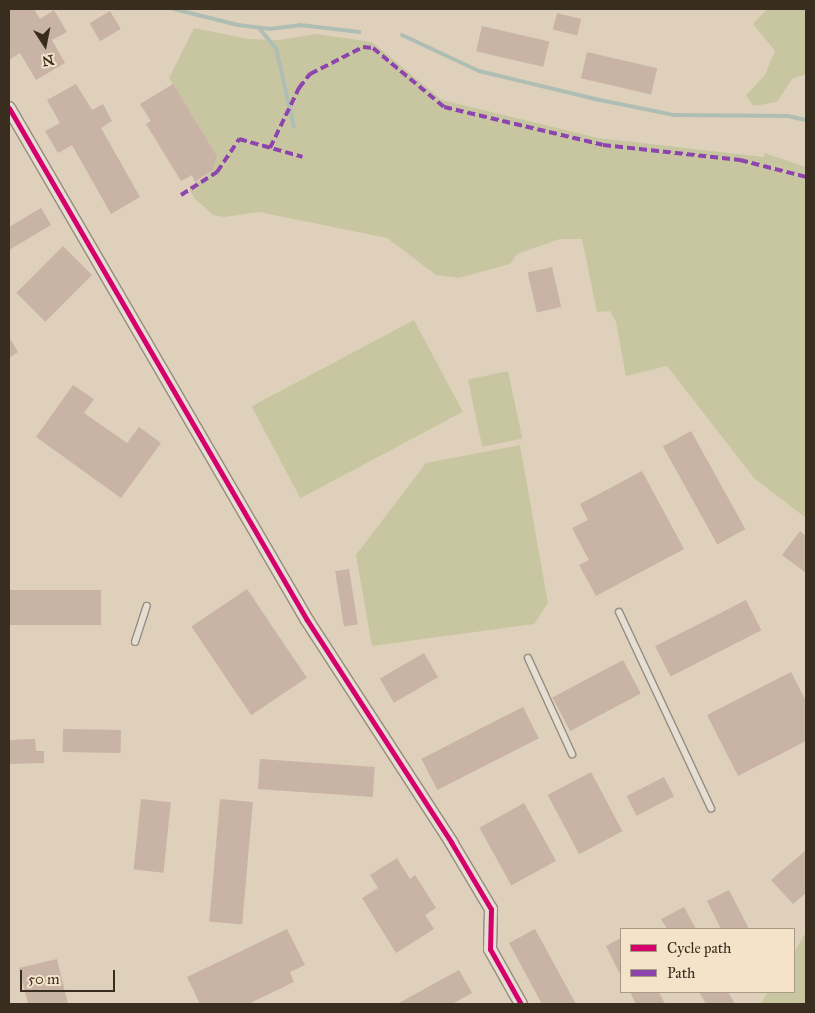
<!DOCTYPE html>
<html>
<head>
<meta charset="utf-8">
<style>
	body { margin:0 }
	#map { position:relative; width:815px; height:1013px; overflow:hidden; background:#dfd0bb; font-family:"IM FELL Great Primer",serif }
	div>[style] { position:absolute }
	.green>* { inset:0; background:#c8c6a1; transform-origin:0 0 }
	.stream>* { height:4px; margin:-2px; padding:0 2px; transform-origin:2px; border-radius:2px; background:#afbeb4 }
	.building>* { inset:0; background:#c8b3a4; transform-origin:0 0 }
	.roads { filter:drop-shadow(1px 0 #968c7f) drop-shadow(-1px 0 #968c7f) drop-shadow(0 1px #968c7f) drop-shadow(0 -1px #968c7f) }
	.service>* { height:6px; margin:-3px; padding:0 3px; transform-origin:3px; border-radius:3px; background:#e5ded3 }
	.minor>* { height:12px; margin:-6px; padding:0 6px; transform-origin:6px; border-radius:6px; background:#e5ded3 }
	.quiet>* { height:4px; margin-top:-2px; transform-origin:0; background:repeating-linear-gradient(90deg,#8e44ad 0 8px,transparent 0 12px) }
	.cycleway>* { height:5px; margin:-2.5px; padding:0 2.5px; transform-origin:2.5px; border-radius:2.5px; background:#d6006c }
	span { translate:-50% -50%; white-space:nowrap; text-align:center; line-height:1.15; -webkit-text-stroke:4px #f4e3c9; paint-order:stroke }
	.frame { position:absolute; inset:0; border:10px solid #392d1f; pointer-events:none }
	.legend { position:absolute; left:620px; top:928px; width:175px; height:65px; box-sizing:border-box; background:#f4e3c9; border:1px solid #a99a85; margin:0; padding:6px 9px; list-style:none; font-size:15px; color:#392d1f }
	.legend li { display:flex; align-items:center; gap:10px; height:25px }
	.legend b { width:25px; border:1px solid #a99a85 }
	.north { position:absolute; left:20px; top:20px; width:50px; height:50px; -webkit-text-stroke:4px #f4e3c9; paint-order:stroke; rotate:169deg; font-size:14px; font-weight:700; line-height:20px; text-align:center; color:#392d1f }
	.north::after { content:''; display:block; margin:auto; width:18px; height:22px; background:#392d1f; clip-path:polygon(50% 0,100% 100%,50% 72%,0 100%) }
	.scale { position:absolute; left:20px; top:970px; width:95px; height:22px; box-sizing:border-box; border:2px solid #392d1f; border-top:0; padding-left:6px; font-size:15px; line-height:18px; white-space:nowrap; color:#392d1f; -webkit-text-stroke:4px #f4e3c9; paint-order:stroke }
</style>
</head>
<body>
<div id="map">
	<div class="green">
		<i style="clip-path:polygon(767px 9px,806px 9px,806px 74px,792px 79px,777px 102px,753px 106px,746px 95px,765px 75px,775px 51px,753px 24px)"></i>
		<i style="clip-path:polygon(194px 28px,249px 39px,279px 40px,316px 34px,372px 42px,442px 100px,598px 138px,764px 157px,764px 153px,806px 167px,806px 518px,754px 478px,667px 366px,626px 376px,616px 322px,610px 311px,597px 312px,582px 239px,560px 239px,517px 254px,510px 264px,459px 278px,436px 275px,387px 238px,259px 212px,224px 217px,213px 215px,195px 199px,189px 189px,213px 170px,217px 156px,169px 78px)"></i>
		<i style="left:414px;top:320px;width:104px;height:184px;rotate:62deg"></i>
		<i style="left:508px;top:371px;width:69px;height:41px;rotate:78deg"></i>
		<i style="clip-path:polygon(520px 445px,548px 603px,534px 624px,372px 646px,356px 555px,426px 463px)"></i>
		<i style="clip-path:polygon(806px 932px,806px 1004px,760px 1004px,768px 992px,794px 992px,794px 952px)"></i>
	</div>
	<div class="stream">
		<i style="left:174px;top:9px;width:66px;rotate:14deg"></i>
		<i style="left:238px;top:25px;width:31px;rotate:7deg"></i>
		<i style="left:269px;top:29px;width:31px;rotate:-7deg"></i>
		<i style="left:300px;top:25px;width:60px;rotate:6.7deg"></i>
		<i style="left:259px;top:28px;width:26px;rotate:50deg"></i>
		<i style="left:276px;top:48px;width:81px;rotate:77.2deg"></i>
		<i style="left:402px;top:35px;width:85px;rotate:25.1deg"></i>
		<i style="left:479px;top:71px;width:124px;rotate:13.5deg"></i>
		<i style="left:600px;top:100px;width:76px;rotate:11.5deg"></i>
		<i style="left:674px;top:115px;width:114px;rotate:0.5deg"></i>
		<i style="left:788px;top:116px;width:18px;rotate:13deg"></i>
	</div>
	<div class="building">
		<i style="clip-path:polygon(9px 9px,34px 9px,40px 19px,54px 10px,67px 32px,52px 40px,65px 63px,36px 80px,20px 53px,9px 60px)"></i>
		<i style="left:110px;top:11px;width:21px;height:24px;rotate:59deg"></i>
		<i style="left:557px;top:13px;width:25px;height:17px;rotate:14deg"></i>
		<i style="left:482px;top:26px;width:69px;height:26px;rotate:13deg"></i>
		<i style="left:587px;top:52px;width:72px;height:27px;rotate:13deg"></i>
		<i style="clip-path:polygon(76px 84px,92px 110px,103px 104px,112px 121px,101px 128px,140px 197px,111px 214px,72px 145px,58px 153px,45px 131px,60px 123px,47px 100px)"></i>
		<i style="clip-path:polygon(173px 84px,217px 156px,213px 170px,195px 182px,192px 175px,181px 181px,146px 124px,151px 121px,140px 104px)"></i>
		<i style="clip-path:polygon(41px 208px,51px 225px,9px 250px,9px 227px)"></i>
		<i style="left:63px;top:246px;width:41px;height:66px;rotate:45deg"></i>
		<i style="left:552px;top:267px;width:41px;height:25px;rotate:77deg"></i>
		<i style="clip-path:polygon(9px 337px,18px 352px,9px 358px)"></i>
		<i style="clip-path:polygon(73px 385px,94px 399px,84px 413px,127px 443px,139px 427px,161px 443px,121px 498px,36px 437px)"></i>
		<i style="left:691px;top:431px;width:112px;height:32px;rotate:61deg"></i>
		<i style="clip-path:polygon(642px 471px,684px 549px,596px 596px,579px 565px,589px 560px,572px 528px,588px 520px,580px 504px)"></i>
		<i style="clip-path:polygon(800px 531px,806px 536px,806px 573px,782px 555px)"></i>
		<i style="left:349px;top:569px;width:56px;height:14px;rotate:81deg"></i>
		<i style="left:247px;top:589px;width:107px;height:67px;rotate:56deg"></i>
		<i style="left:9px;top:590px;width:92px;height:35px"></i>
		<i style="left:746px;top:600px;width:34px;height:102px;rotate:63deg"></i>
		<i style="left:424px;top:653px;width:28px;height:51px;rotate:60deg"></i>
		<i style="left:623px;top:660px;width:38px;height:80px;rotate:62deg"></i>
		<i style="clip-path:polygon(791px 672px,806px 701px,806px 741px,738px 776px,707px 715px)"></i>
		<i style="left:523px;top:707px;width:35px;height:114px;rotate:63deg"></i>
		<i style="left:63px;top:729px;width:58px;height:23px;rotate:1deg"></i>
		<i style="clip-path:polygon(35px 739px,36px 751px,44px 751px,44px 763px,9px 764px,9px 740px)"></i>
		<i style="left:260px;top:759px;width:115px;height:30px;rotate:4deg"></i>
		<i style="left:591px;top:772px;width:67px;height:49px;rotate:62deg"></i>
		<i style="left:664px;top:777px;width:22px;height:42px;rotate:63deg"></i>
		<i style="left:141px;top:799px;width:30px;height:71px;rotate:6deg"></i>
		<i style="left:220px;top:799px;width:33px;height:123px;rotate:5deg"></i>
		<i style="left:524px;top:803px;width:66px;height:51px;rotate:61deg"></i>
		<i style="clip-path:polygon(806px 850px,806px 893px,793px 904px,771px 880px)"></i>
		<i style="clip-path:polygon(397px 858px,410px 879px,415px 875px,436px 908px,425px 915px,434px 929px,396px 953px,362px 898px,378px 888px,370px 875px)"></i>
		<i style="clip-path:polygon(729px 890px,749px 929px,721px 929px,707px 901px)"></i>
		<i style="clip-path:polygon(684px 907px,696px 929px,667px 929px,661px 919px)"></i>
		<i style="clip-path:polygon(287px 929px,305px 965px,290px 972px,294px 982px,248px 1004px,200px 1004px,187px 977px)"></i>
		<i style="clip-path:polygon(535px 929px,576px 1004px,542px 1004px,509px 943px)"></i>
		<i style="clip-path:polygon(621px 938px,621px 976px,606px 946px)"></i>
		<i style="clip-path:polygon(57px 959px,68px 1004px,28px 1004px,19px 968px)"></i>
		<i style="clip-path:polygon(459px 970px,472px 993px,452px 1004px,397px 1004px)"></i>
		<i style="clip-path:polygon(630px 992px,659px 992px,665px 1004px,636px 1004px)"></i>
		<i style="clip-path:polygon(699px 992px,728px 992px,735px 1004px,706px 1004px)"></i>
	</div>
	<div class="roads">
		<div class="service">
			<i style="left:619px;top:612px;width:217px;rotate:64.9deg"></i>
			<i style="left:135px;top:642px;width:38px;rotate:-72deg"></i>
			<i style="left:528px;top:658px;width:106px;rotate:65.4deg"></i>
		</div>
		<div class="minor">
			<i style="left:9px;top:108px;width:592px;rotate:59.8deg"></i>
			<i style="left:307px;top:620px;width:265px;rotate:57deg"></i>
			<i style="left:451px;top:842px;width:78px;rotate:59.2deg"></i>
			<i style="left:491px;top:909px;width:40px;rotate:91.4deg"></i>
			<i style="left:490px;top:949px;width:63px;rotate:60.6deg"></i>
		</div>
	</div>
	<div class="quiet">
		<i style="left:270px;top:148px;width:67px;rotate:-64.2deg"></i>
		<i style="left:299px;top:88px;width:18px;rotate:-52deg"></i>
		<i style="left:310px;top:74px;width:59px;rotate:-27deg"></i>
		<i style="left:363px;top:47px;width:10px;rotate:6deg"></i>
		<i style="left:373px;top:48px;width:92px;rotate:39.7deg"></i>
		<i style="left:444px;top:107px;width:163px;rotate:13.4deg"></i>
		<i style="left:603px;top:145px;width:138px;rotate:6.2deg"></i>
		<i style="left:740px;top:160px;width:68px;rotate:14.4deg"></i>
		<i style="left:181px;top:195px;width:43px;rotate:-32.6deg"></i>
		<i style="left:217px;top:172px;width:40px;rotate:-56deg"></i>
		<i style="left:239px;top:139px;width:66px;rotate:15.7deg"></i>
	</div>
	<div class="cycleway">
		<i style="left:9px;top:108px;width:592px;rotate:59.8deg"></i>
		<i style="left:307px;top:620px;width:265px;rotate:57deg"></i>
		<i style="left:451px;top:842px;width:78px;rotate:59.2deg"></i>
		<i style="left:491px;top:909px;width:40px;rotate:91.4deg"></i>
		<i style="left:490px;top:949px;width:63px;rotate:60.6deg"></i>
	</div>
	<div class="frame"></div>
	<ul class="legend">
	<li><b style="height:6px;background:#d6006c"></b>Cycle path</li>
	<li><b style="height:6px;background:#8e44ad"></b>Path</li>
	</ul>
	<div class="north">N</div>
	<div class="scale">50 m</div>
</div>
</body>
</html>
